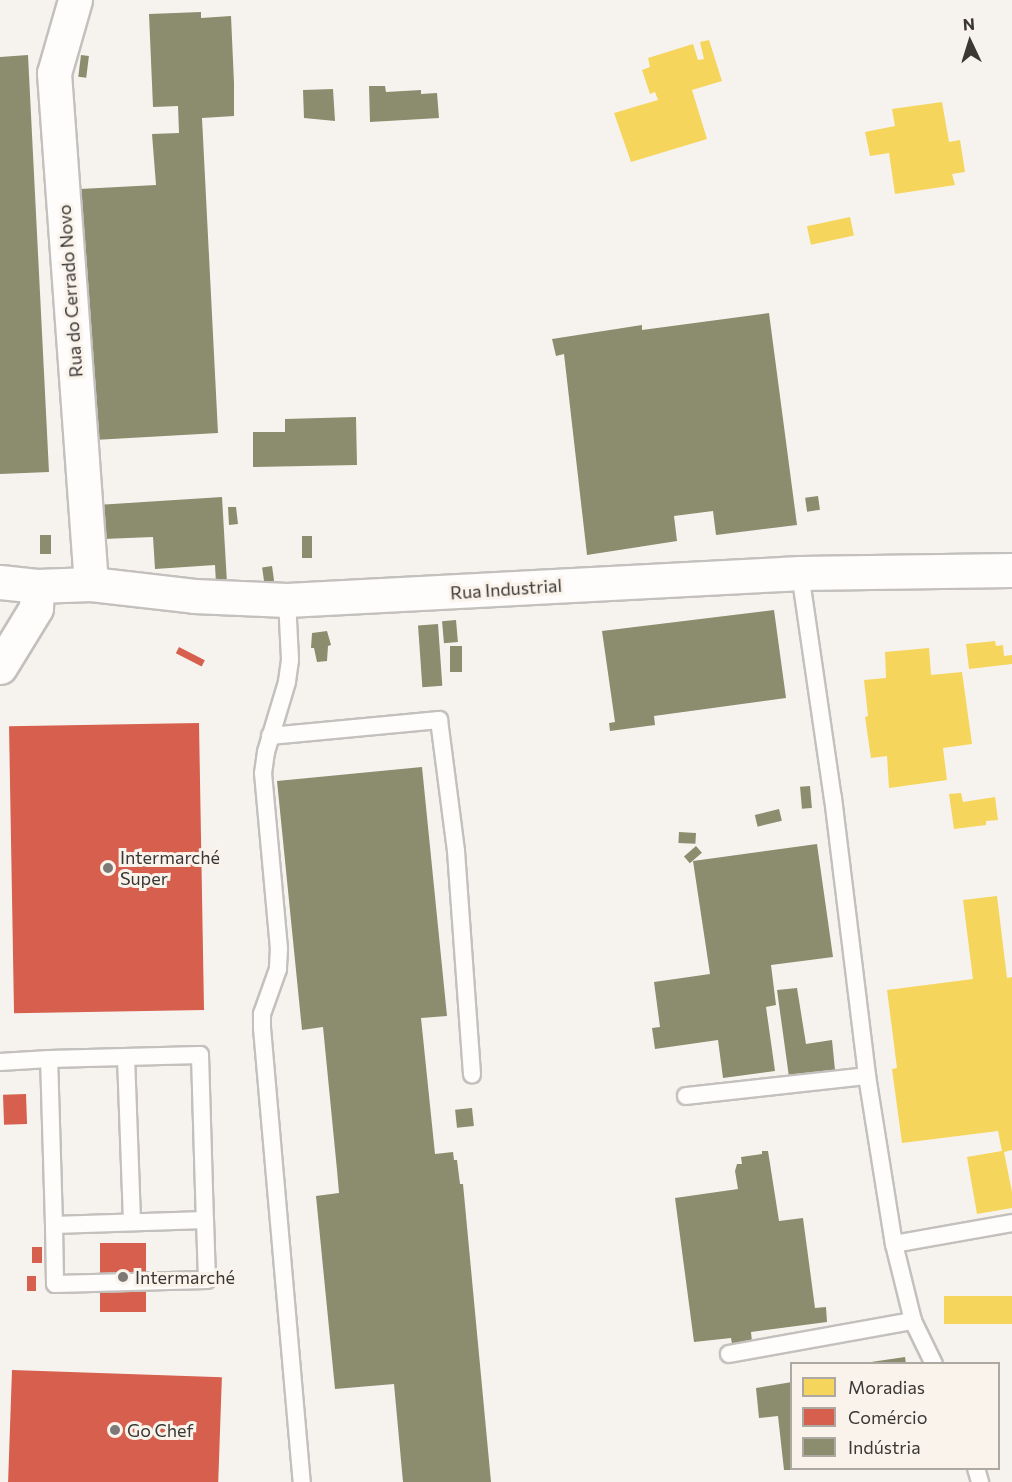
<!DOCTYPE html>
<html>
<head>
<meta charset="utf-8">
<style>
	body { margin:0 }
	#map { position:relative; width:1012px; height:1482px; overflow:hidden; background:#f6f3ee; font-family:Commissioner,sans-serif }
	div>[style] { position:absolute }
	.homes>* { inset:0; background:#f6d55c; transform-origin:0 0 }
	.shops>* { inset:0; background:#d6604d; transform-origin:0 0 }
	.industry>* { inset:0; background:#8c8c6e; transform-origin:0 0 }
	.roads { filter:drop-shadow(2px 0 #c3c0bd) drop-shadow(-2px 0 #c3c0bd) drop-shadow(0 2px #c3c0bd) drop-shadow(0 -2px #c3c0bd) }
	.lane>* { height:16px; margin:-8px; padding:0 8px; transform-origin:8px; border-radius:8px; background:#fefdfc }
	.street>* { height:33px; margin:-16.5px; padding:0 16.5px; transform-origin:16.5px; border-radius:16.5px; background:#fefdfc }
	.secondary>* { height:33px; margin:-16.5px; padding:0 16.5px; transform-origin:16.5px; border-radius:16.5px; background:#fefdfc }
	.dots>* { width:16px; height:16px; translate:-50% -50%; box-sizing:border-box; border:3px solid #faf3eb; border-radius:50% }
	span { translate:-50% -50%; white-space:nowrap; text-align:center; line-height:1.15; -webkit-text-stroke:6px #faf3eb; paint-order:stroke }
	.street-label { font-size:18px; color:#3a3835 }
	.poi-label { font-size:18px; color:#3a3835 }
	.left { translate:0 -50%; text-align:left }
	.legend { position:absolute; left:790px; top:1362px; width:210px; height:108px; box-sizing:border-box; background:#faf3eb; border:2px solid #ada8a2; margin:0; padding:8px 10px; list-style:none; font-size:18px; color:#3a3835 }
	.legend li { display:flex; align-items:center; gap:12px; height:30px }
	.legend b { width:30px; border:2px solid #ada8a2 }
	.north { position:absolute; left:940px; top:12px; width:60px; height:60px; -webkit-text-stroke:4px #faf3eb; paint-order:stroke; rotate:356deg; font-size:16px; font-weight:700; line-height:24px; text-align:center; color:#3a3835 }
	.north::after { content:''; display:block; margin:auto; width:21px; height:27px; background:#3a3835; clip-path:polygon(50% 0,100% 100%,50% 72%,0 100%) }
</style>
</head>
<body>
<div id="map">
	<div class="homes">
		<i style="clip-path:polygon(709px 40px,722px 81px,692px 90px,707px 139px,631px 162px,614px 113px,658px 100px,655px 92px,650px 94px,642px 70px,650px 67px,648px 58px,693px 44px,698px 60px,704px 59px,700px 42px)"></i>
		<i style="clip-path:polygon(942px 102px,949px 142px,960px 140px,965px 172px,952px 174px,955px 185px,895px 194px,889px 153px,870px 156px,865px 132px,895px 126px,892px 109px)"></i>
		<i style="left:850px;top:217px;width:19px;height:44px;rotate:78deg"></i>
		<i style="clip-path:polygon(995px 641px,996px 646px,1003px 645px,1004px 656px,1012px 655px,1012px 664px,969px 669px,966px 644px)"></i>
		<i style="clip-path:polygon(929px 648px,931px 675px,962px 672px,972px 744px,943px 748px,947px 780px,889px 788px,887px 756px,871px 758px,865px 717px,868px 716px,864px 680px,886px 678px,885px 652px)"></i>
		<i style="clip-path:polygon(961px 793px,963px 802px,995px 797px,998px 820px,986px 821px,986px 825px,954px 829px,949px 794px)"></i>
		<i style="clip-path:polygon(997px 896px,1007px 978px,1012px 977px,1012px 1150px,1004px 1152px,1012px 1192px,1012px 1208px,977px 1214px,967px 1157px,1002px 1151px,998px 1131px,902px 1143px,892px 1069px,897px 1068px,887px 990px,973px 979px,963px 900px)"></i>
		<i style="left:1012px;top:1296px;width:28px;height:68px;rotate:90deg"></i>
	</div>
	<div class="shops">
		<i style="left:179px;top:647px;width:29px;height:7px;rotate:27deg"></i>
		<i style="left:199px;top:723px;width:287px;height:190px;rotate:89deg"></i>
		<i style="left:26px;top:1094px;width:30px;height:23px;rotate:88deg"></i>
		<i style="left:100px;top:1243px;width:46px;height:69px"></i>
		<i style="left:32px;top:1247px;width:10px;height:16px"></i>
		<i style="left:27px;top:1276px;width:9px;height:15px"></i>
		<i style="left:12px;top:1370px;width:210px;height:112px;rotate:2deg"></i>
	</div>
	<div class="industry">
		<i style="clip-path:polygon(201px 12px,201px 18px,231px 16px,234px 83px,234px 116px,202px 118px,218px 433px,94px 440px,80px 189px,156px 185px,152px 134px,179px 133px,178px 106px,153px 107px,149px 14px)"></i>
		<i style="clip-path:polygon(28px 55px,49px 472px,0 474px,0 57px)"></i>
		<i style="left:81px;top:55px;width:8px;height:22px;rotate:7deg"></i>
		<i style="clip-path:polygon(369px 86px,385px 86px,386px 92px,421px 90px,421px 94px,437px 93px,439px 118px,370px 122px)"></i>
		<i style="clip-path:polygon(333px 89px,335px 121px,304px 118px,303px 90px)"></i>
		<i style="clip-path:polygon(769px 313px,797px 525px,716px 535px,713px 511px,674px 516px,677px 541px,587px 555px,564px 354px,556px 356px,552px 339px,642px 325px,642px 330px)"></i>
		<i style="clip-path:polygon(356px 417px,357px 465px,253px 467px,253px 432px,285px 432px,285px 419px)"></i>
		<i style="left:818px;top:496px;width:14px;height:13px;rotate:82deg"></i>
		<i style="clip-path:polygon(222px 497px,227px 583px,216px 584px,215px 565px,155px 569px,153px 537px,103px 539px,97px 505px)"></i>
		<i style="clip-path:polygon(228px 507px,236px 507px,238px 524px,229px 525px)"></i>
		<i style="left:40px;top:535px;width:11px;height:19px"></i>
		<i style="left:302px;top:536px;width:10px;height:22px"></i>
		<i style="left:272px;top:566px;width:15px;height:10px;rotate:82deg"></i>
		<i style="clip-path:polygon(774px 610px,786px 698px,654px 716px,655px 725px,610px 731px,609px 723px,615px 722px,602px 631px)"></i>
		<i style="left:456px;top:620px;width:22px;height:14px;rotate:85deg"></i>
		<i style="left:438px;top:624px;width:62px;height:20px;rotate:86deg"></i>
		<i style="clip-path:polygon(327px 631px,331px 645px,328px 646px,327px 661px,317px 662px,314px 648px,311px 648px,312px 633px)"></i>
		<i style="left:450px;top:646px;width:12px;height:26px"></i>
		<i style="clip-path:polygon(422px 767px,447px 1016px,421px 1018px,435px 1154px,453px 1152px,454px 1160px,457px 1160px,460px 1184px,463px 1184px,491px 1482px,403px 1482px,394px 1384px,335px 1389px,316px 1196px,339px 1193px,337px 1170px,323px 1027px,302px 1030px,277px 781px)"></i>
		<i style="left:810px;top:786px;width:22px;height:10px;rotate:85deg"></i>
		<i style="left:779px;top:809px;width:12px;height:25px;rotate:76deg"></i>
		<i style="left:679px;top:832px;width:17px;height:11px;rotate:3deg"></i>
		<i style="clip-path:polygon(817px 844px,833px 957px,771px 965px,776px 1005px,766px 1007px,775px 1071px,723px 1078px,718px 1040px,655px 1049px,652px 1028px,660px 1027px,654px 982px,710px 974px,693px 861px)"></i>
		<i style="left:696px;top:846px;width:9px;height:16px;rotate:49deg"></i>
		<i style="clip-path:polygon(797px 988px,806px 1044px,832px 1040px,835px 1070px,789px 1077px,777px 990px)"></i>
		<i style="left:472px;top:1108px;width:18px;height:17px;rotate:84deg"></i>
		<i style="clip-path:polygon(762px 1151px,768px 1151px,779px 1221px,803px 1218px,815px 1308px,826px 1307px,827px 1322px,751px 1332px,752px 1342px,732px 1344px,731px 1338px,694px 1342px,675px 1198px,738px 1189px,735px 1171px,737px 1164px,742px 1164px,741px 1157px,762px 1154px)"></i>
		<i style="clip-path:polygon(905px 1357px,906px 1364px,871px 1364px,871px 1362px)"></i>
		<i style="clip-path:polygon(792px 1382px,792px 1470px,784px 1470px,778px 1416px,759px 1418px,756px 1388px)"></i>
	</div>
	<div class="roads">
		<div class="lane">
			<i style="left:800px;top:573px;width:227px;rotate:81.7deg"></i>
			<i style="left:833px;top:798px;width:280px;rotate:83deg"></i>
			<i style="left:867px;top:1076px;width:170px;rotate:80.9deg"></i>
			<i style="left:894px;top:1244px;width:79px;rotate:76.1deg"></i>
			<i style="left:913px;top:1321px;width:48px;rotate:64deg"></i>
			<i style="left:287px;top:600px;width:60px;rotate:87.1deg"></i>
			<i style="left:290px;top:660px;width:22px;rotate:98deg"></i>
			<i style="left:287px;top:682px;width:73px;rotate:106.7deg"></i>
			<i style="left:266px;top:752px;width:21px;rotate:98deg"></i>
			<i style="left:263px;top:773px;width:176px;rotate:84.8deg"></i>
			<i style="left:279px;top:948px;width:21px;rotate:93deg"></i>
			<i style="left:278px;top:969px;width:48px;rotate:109.6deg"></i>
			<i style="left:262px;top:1014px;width:14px;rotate:90deg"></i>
			<i style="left:262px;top:1028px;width:456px;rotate:85deg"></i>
			<i style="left:270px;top:736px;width:170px;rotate:-5.4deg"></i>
			<i style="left:439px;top:720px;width:132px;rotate:82.6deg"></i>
			<i style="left:456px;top:851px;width:224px;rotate:85.9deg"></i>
			<i style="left:126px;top:1057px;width:165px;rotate:87.9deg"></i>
			<i style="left:0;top:1062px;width:49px;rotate:-3.5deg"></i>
			<i style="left:49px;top:1059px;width:151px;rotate:-1.5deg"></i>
			<i style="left:200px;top:1055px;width:165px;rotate:88.3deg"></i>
			<i style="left:205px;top:1220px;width:151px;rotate:178.1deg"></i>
			<i style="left:54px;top:1225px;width:166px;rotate:-91.7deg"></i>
			<i style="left:686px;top:1096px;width:182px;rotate:-6.3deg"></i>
			<i style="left:54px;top:1225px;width:59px;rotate:89deg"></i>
			<i style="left:55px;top:1284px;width:152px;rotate:-1.5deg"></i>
			<i style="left:207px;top:1280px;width:60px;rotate:-91.9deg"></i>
			<i style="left:894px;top:1244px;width:120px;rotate:-10.1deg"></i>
			<i style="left:729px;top:1354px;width:187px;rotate:-10.2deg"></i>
			<i style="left:976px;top:1468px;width:15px;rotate:74deg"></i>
		</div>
		<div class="street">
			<i style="left:75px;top:0;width:76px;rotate:106deg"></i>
			<i style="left:54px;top:73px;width:512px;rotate:85.86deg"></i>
			<i style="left:0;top:667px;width:69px;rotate:-58.6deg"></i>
			<i style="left:36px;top:608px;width:22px;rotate:-87deg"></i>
		</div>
		<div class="secondary">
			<i style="left:0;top:582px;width:37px;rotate:6deg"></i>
			<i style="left:37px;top:586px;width:54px;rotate:-2.1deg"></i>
			<i style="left:91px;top:584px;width:104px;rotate:6.6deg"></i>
			<i style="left:194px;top:596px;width:93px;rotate:2.5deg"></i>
			<i style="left:287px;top:600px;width:514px;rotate:-3.01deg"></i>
			<i style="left:800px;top:573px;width:212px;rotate:-0.8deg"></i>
		</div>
	</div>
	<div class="dots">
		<i style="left:108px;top:868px;background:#7c7976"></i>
		<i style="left:123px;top:1277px;background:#7c7976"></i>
		<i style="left:115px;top:1430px;background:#7c7976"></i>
	</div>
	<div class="street-label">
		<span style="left:70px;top:291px;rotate:-94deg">Rua do Cerrado Novo</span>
		<span style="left:506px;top:589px;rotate:-4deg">Rua Industrial</span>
	</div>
	<div class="poi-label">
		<span class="left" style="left:120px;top:868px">Intermarché<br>Super</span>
		<span class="left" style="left:135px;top:1277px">Intermarché</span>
		<span class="left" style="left:127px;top:1430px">Go Chef</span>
	</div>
	<ul class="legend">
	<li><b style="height:16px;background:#f6d55c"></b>Moradias</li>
	<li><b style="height:16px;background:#d6604d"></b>Comércio</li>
	<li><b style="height:16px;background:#8c8c6e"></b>Indústria</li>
	</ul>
	<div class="north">N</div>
</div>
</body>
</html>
